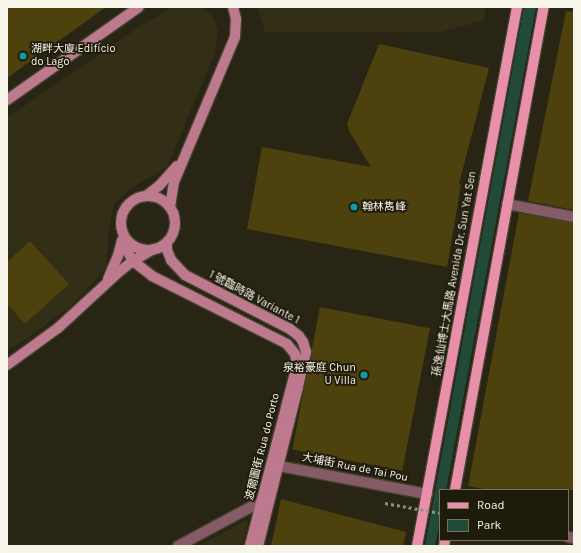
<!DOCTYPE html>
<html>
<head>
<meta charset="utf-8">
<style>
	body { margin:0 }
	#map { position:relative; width:581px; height:553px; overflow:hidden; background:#292514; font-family:Karla,"Noto Sans SC",sans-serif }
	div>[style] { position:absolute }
	.built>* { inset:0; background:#332e16 }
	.green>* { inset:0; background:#214b38 }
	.building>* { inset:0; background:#4d410d; transform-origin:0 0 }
	.roads { filter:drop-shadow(1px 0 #464232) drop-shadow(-1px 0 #464232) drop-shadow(0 1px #464232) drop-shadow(0 -1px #464232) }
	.street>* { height:10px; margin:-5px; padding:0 5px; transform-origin:5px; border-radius:5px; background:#865b67 }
	.secondary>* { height:10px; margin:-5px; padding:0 5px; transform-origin:5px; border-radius:5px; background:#bd798d }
	.secondary>.ring { margin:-5px; padding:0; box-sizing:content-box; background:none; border:10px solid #bd798d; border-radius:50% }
	.primary>* { height:10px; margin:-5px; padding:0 5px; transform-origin:5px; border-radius:5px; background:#e890aa }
	.path-bridge>* { height:2.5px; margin-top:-1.25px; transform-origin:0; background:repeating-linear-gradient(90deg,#928f81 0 3px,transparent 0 6px) }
	.dots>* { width:11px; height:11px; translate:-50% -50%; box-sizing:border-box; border:2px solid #1f1b0b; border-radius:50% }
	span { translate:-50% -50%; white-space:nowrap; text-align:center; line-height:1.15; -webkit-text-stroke:3.5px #1f1b0b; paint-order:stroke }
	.poi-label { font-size:11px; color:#f7f5ea }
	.left { translate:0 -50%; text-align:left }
	.right { translate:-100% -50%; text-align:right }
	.street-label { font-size:11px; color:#f7f5ea }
	.frame { position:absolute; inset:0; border:8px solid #f7f5ea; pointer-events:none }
	.legend { position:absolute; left:439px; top:489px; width:130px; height:52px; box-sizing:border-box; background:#1f1b0b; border:1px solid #757264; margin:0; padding:5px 7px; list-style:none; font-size:12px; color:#f7f5ea }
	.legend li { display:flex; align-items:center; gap:8px; height:20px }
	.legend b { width:20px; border:1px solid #757264 }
</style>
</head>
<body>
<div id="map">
	<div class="built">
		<i style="clip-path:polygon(173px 7px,201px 7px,211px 14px,218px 30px,215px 53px,167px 167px,132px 188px,114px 204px,109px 229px,106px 268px,72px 305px,25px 340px,7px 350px,7px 118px,143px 24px)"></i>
		<i style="clip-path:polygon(257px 7px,485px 7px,484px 20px,442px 32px,265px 32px)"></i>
		<i style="clip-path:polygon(249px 519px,242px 546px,199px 546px)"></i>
	</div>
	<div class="green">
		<i style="clip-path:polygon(524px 7px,536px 7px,446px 490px,440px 490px,440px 521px,435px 546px,425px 546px)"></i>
	</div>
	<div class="building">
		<i style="clip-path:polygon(7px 7px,106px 7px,7px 78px)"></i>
		<i style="clip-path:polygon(566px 11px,574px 12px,574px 210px,528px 201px)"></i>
		<i style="clip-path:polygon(379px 44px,489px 68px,459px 184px,461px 185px,447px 267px,247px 229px,262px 147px,371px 167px,349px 131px,347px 124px)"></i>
		<i style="clip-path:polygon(519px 213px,574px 223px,574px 490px,489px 490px,468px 486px)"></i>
		<i style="clip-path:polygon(30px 241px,69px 284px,25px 324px,7px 304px,7px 262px)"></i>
		<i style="left:320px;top:307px;width:112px;height:145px;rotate:11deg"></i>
		<i style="clip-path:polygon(281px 499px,406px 532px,403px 546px,271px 546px)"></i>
	</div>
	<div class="roads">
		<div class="street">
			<i style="left:507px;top:204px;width:68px;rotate:11deg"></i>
			<i style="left:279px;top:466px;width:151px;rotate:10.7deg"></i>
			<i style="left:568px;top:537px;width:6px;rotate:9deg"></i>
			<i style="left:178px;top:546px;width:95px;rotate:-28.2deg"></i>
		</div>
		<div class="secondary">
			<i style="left:7px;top:100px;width:161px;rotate:-35.2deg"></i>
			<i style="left:146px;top:196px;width:16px;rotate:-38deg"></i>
			<i style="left:159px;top:186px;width:27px;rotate:-48deg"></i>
			<i class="ring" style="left:121px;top:196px;width:44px;height:44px"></i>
			<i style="left:170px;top:207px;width:25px;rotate:-81deg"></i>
			<i style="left:174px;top:182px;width:157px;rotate:-67.2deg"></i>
			<i style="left:235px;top:37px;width:18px;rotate:-87deg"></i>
			<i style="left:236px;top:19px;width:12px;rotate:-104deg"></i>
			<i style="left:122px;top:242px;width:22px;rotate:60deg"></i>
			<i style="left:133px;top:261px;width:24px;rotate:38deg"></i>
			<i style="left:152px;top:276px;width:151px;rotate:26.7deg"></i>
			<i style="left:287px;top:344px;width:13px;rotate:51deg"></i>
			<i style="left:295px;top:354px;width:11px;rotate:80deg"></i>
			<i style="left:297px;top:365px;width:187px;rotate:104.6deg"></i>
			<i style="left:167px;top:242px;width:8px;rotate:90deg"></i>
			<i style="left:167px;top:250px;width:11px;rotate:68deg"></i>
			<i style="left:171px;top:260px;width:21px;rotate:47deg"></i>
			<i style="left:185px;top:275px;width:118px;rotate:27.2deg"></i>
			<i style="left:290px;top:329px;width:11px;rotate:38deg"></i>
			<i style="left:299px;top:336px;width:7px;rotate:56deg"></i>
			<i style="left:303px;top:342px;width:10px;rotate:73deg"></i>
			<i style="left:306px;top:352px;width:36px;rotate:103deg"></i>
			<i style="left:298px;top:387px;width:164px;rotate:104.1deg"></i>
			<i style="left:108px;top:279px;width:25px;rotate:-67deg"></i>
			<i style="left:118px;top:256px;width:16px;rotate:-76deg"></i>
			<i style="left:7px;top:365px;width:63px;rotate:-36deg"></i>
			<i style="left:58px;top:328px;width:84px;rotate:-42.6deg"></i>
			<i style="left:120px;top:271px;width:16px;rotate:-38deg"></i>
			<i style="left:133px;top:261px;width:24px;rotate:-30deg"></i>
		</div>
		<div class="primary">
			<i style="left:455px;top:490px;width:491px;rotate:-79.6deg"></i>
			<i style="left:417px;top:546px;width:548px;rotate:-79.49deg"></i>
			<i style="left:444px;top:546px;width:6px;rotate:-81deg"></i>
		</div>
	</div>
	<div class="path-bridge">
		<i style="left:385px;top:503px;width:56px;rotate:10.3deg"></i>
	</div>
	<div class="dots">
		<i style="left:23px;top:56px;background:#0f9aa8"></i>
		<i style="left:354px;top:207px;background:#0f9aa8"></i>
		<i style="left:364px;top:375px;background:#0f9aa8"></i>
	</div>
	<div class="poi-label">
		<span class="left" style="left:31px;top:56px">湖畔大廈 Edifício<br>do Lago</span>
		<span class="left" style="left:362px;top:207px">翰林雋峰</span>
		<span class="right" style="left:356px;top:375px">泉裕豪庭 Chun<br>U Villa</span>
	</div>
	<div class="street-label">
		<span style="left:455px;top:274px;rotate:-80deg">孫逸仙博士大馬路 Avenida Dr. Sun Yat Sen</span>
		<span style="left:254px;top:298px;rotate:28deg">1 號臨時路 Variante 1</span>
		<span style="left:263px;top:447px;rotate:-76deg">波爾圖街 Rua do Porto</span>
		<span style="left:355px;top:468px;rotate:11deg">大埔街 Rua de Tai Pou</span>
	</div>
	<div class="frame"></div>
	<ul class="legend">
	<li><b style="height:5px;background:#e890aa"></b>Road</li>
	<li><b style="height:11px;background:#214b38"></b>Park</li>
	</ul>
</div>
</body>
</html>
